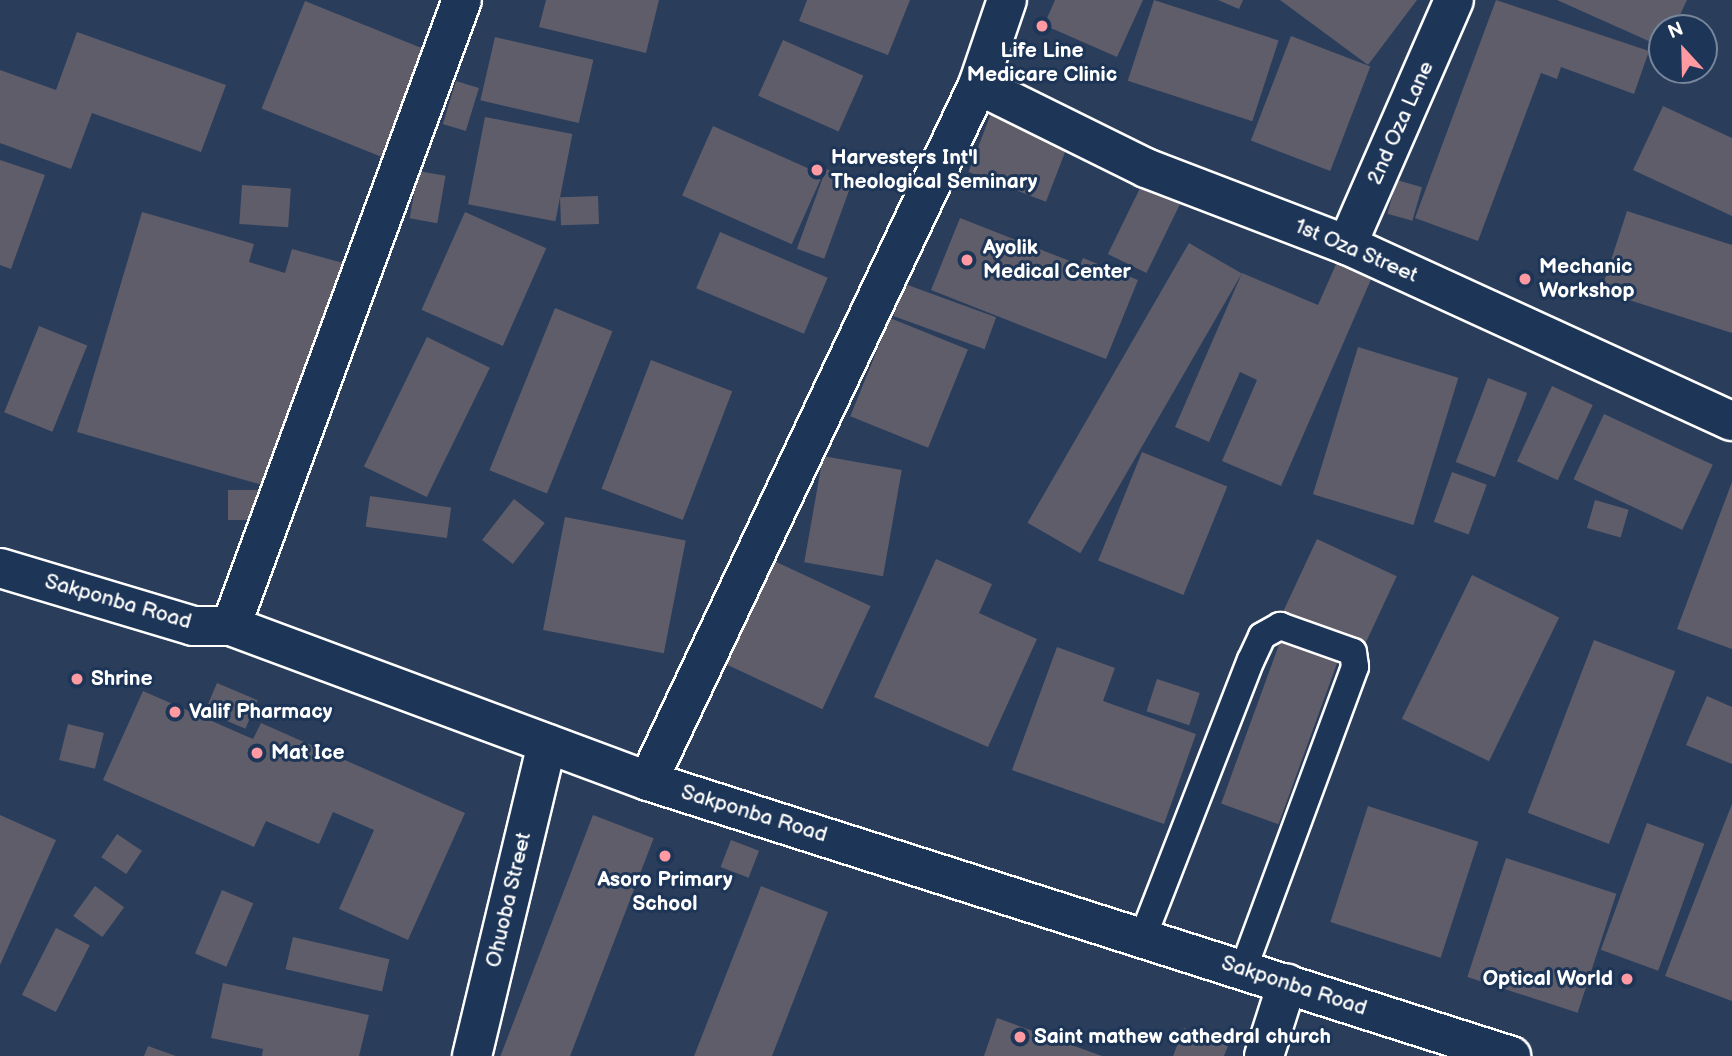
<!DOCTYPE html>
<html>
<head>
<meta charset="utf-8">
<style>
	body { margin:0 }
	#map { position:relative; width:1732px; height:1056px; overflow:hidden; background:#2a3d5b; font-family:"Balsamiq Sans",sans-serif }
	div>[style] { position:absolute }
	.building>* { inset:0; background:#5f5d6a; transform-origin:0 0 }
	.roads { filter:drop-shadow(2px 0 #fff) drop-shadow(-2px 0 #fff) drop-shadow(0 2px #fff) drop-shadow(0 -2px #fff) }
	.lane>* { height:26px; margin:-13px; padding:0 13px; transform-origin:13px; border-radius:13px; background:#1d3557 }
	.street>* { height:38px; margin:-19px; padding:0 19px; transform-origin:19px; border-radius:19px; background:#1d3557 }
	.secondary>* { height:38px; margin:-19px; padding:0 19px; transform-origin:19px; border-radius:19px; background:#1d3557 }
	.dots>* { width:19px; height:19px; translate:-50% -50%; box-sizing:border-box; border:4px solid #1d3557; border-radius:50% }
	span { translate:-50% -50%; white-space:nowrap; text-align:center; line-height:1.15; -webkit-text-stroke:6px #1d3557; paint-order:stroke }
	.poi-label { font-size:21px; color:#fff; font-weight:700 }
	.left { translate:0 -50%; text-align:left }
	.right { translate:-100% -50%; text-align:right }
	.street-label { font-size:21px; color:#fff }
	.north { position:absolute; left:1648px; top:14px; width:70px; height:70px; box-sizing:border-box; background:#1d3557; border:2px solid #77869a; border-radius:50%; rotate:338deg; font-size:19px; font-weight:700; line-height:28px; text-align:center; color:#fff }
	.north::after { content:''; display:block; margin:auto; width:24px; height:32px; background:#ff9aa2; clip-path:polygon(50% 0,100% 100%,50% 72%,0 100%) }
</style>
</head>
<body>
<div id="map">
	<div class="building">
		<i style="clip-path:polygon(546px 0,659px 0,646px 53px,539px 27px)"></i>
		<i style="clip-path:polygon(807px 0,910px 0,888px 55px,799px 21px)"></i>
		<i style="clip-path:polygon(1055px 0,1143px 0,1117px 57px,1044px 25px)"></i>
		<i style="left:1154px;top:0;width:131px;height:85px;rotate:18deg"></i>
		<i style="clip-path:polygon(1218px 0,1243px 0,1239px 9px)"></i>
		<i style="clip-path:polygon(1280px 0,1417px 0,1368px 65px)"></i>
		<i style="clip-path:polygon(1496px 0,1649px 51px,1634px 94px,1561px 67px,1557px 79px,1541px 73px,1478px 241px,1415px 218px)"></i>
		<i style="clip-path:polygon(1557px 0,1687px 0,1674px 28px,1662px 28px,1662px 47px)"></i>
		<i style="left:305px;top:1px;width:149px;height:116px;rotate:22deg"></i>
		<i style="clip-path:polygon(77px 32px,226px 85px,201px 152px,92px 113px,71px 169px,0 143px,0 70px,56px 90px)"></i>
		<i style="left:1291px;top:36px;width:85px;height:112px;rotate:21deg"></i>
		<i style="left:495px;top:37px;width:101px;height:65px;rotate:13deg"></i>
		<i style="left:783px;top:40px;width:88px;height:61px;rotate:24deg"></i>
		<i style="left:456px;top:81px;width:24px;height:45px;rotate:17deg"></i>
		<i style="left:995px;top:103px;width:83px;height:74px;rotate:21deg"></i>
		<i style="clip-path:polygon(1663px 106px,1732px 138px,1732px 216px,1633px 170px)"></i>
		<i style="left:485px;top:117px;width:89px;height:89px;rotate:11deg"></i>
		<i style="left:713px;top:126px;width:120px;height:76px;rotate:24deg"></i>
		<i style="clip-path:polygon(0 160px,45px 175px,11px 269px,0 265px)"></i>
		<i style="left:826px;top:169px;width:29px;height:85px;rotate:20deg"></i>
		<i style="left:418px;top:171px;width:28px;height:48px;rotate:10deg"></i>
		<i style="left:1397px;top:180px;width:26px;height:35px;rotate:16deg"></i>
		<i style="left:1142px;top:184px;width:43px;height:78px;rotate:26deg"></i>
		<i style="left:242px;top:185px;width:49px;height:39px;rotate:4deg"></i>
		<i style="left:598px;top:196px;width:28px;height:38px;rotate:88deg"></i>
		<i style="clip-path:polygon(1627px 211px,1732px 245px,1732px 333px,1601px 291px)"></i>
		<i style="clip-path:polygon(142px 212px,254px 244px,249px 262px,285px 273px,292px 249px,347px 264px,280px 490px,77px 432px)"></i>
		<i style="left:465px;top:212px;width:89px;height:107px;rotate:24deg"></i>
		<i style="clip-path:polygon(960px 218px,1080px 265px,1083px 258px,1138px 280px,1106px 359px,931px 290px)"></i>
		<i style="left:720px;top:232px;width:117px;height:61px;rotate:23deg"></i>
		<i style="left:1189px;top:243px;width:61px;height:323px;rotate:30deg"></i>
		<i style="clip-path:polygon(1341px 253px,1376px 268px,1281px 486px,1222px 461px,1257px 380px,1240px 372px,1209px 442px,1175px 427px,1242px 273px,1318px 305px)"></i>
		<i style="left:905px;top:284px;width:97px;height:34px;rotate:20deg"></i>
		<i style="left:555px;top:308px;width:62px;height:175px;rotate:22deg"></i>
		<i style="left:890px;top:318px;width:84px;height:106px;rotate:22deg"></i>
		<i style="left:39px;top:326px;width:52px;height:93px;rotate:22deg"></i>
		<i style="left:427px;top:337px;width:70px;height:144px;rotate:26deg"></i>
		<i style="left:1358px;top:347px;width:105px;height:154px;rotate:17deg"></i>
		<i style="left:651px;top:360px;width:87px;height:138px;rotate:21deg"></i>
		<i style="left:1488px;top:378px;width:42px;height:90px;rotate:21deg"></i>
		<i style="left:1552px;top:386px;width:45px;height:83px;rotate:25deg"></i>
		<i style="left:1604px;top:414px;width:120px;height:72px;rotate:25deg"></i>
		<i style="left:1142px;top:452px;width:92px;height:117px;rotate:22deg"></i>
		<i style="left:823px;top:456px;width:80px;height:108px;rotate:10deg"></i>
		<i style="left:1452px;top:472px;width:37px;height:53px;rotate:20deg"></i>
		<i style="clip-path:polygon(1732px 482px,1732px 649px,1677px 629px)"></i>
		<i style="left:228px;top:490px;width:30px;height:30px"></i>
		<i style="left:370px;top:496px;width:82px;height:31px;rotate:8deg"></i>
		<i style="left:514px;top:499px;width:39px;height:52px;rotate:38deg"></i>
		<i style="left:1595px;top:500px;width:35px;height:29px;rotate:16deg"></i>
		<i style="left:565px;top:517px;width:123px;height:115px;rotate:11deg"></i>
		<i style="left:1317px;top:539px;width:88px;height:80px;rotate:25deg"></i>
		<i style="left:770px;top:559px;width:111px;height:114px;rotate:25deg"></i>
		<i style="clip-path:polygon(936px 559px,992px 584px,979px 613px,1037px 639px,988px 747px,874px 697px)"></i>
		<i style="left:1472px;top:575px;width:97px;height:160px;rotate:26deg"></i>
		<i style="left:1281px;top:639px;width:61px;height:175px;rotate:20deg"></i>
		<i style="left:1594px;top:640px;width:87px;height:185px;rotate:21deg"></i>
		<i style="clip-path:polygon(1057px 647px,1115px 668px,1103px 701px,1196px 734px,1164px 824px,1012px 770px)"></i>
		<i style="left:1157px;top:679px;width:45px;height:34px;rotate:18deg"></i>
		<i style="left:217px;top:683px;width:44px;height:31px;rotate:23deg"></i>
		<i style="clip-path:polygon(143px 691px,253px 739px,261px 723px,465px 813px,408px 940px,339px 909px,374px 830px,333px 812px,319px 844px,266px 821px,254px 847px,103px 780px)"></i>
		<i style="clip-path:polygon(1707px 696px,1732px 707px,1732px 764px,1686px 745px)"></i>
		<i style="left:68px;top:724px;width:37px;height:37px;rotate:14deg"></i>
		<i style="clip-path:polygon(1732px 804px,1732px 1001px,1665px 976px)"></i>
		<i style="left:1368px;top:806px;width:116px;height:122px;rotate:18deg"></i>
		<i style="clip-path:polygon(0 815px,56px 840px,0 965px)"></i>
		<i style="left:593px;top:815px;width:65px;height:258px;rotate:21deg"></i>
		<i style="left:1647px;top:823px;width:61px;height:135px;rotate:20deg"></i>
		<i style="left:117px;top:834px;width:30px;height:28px;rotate:34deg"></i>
		<i style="left:731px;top:840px;width:30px;height:29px;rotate:21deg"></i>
		<i style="left:1506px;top:858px;width:116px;height:125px;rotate:18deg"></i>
		<i style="left:95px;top:886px;width:36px;height:37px;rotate:36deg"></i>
		<i style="clip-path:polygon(761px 886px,828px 912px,772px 1056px,694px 1056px)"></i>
		<i style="left:222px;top:890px;width:34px;height:69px;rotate:23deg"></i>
		<i style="left:56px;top:928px;width:38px;height:75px;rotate:27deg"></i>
		<i style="left:293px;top:937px;width:99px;height:33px;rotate:13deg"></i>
		<i style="clip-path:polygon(223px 983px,369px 1015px,359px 1056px,262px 1056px,263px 1049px,211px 1038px)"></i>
		<i style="clip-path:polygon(997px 1018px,1102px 1056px,984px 1056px)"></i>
		<i style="clip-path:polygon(1184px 1028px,1228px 1046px,1224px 1056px,1173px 1056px)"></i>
		<i style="clip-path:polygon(148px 1046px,176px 1056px,144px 1056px)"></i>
	</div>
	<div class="roads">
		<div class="lane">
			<i style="left:1144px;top:934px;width:294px;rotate:-68.7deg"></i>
			<i style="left:1251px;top:660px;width:26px;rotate:-65deg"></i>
			<i style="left:1262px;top:636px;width:21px;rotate:-29deg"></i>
			<i style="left:1280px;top:626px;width:77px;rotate:19.6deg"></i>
			<i style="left:1353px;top:652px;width:15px;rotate:82deg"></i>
			<i style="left:1355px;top:667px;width:323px;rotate:110.3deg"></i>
		</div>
		<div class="street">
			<i style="left:978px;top:85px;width:187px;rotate:26.3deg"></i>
			<i style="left:1146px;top:168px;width:215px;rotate:21deg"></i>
			<i style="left:1347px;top:245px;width:423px;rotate:24.6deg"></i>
			<i style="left:1347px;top:245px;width:267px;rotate:-66.4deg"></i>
			<i style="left:231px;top:626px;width:667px;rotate:-69.75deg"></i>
			<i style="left:648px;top:781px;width:770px;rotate:-64.63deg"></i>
			<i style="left:978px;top:85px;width:90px;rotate:-71.2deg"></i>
			<i style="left:472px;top:1056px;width:321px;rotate:-76.5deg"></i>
			<i style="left:1264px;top:1056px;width:76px;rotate:-72.3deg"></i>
		</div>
		<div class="secondary">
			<i style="left:0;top:568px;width:202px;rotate:16.7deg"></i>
			<i style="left:193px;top:626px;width:38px"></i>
			<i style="left:231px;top:626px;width:445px;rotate:20.4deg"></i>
			<i style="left:648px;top:781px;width:906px;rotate:17.67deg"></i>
		</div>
	</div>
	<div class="dots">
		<i style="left:1042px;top:26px;background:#ff9aa2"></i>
		<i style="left:817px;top:170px;background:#ff9aa2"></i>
		<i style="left:967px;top:260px;background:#ff9aa2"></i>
		<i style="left:1525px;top:279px;background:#ff9aa2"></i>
		<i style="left:77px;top:679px;background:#ff9aa2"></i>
		<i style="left:175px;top:712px;background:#ff9aa2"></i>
		<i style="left:257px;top:753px;background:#ff9aa2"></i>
		<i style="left:665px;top:856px;background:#ff9aa2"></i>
		<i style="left:1627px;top:979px;background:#ff9aa2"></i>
		<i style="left:1020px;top:1037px;background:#ff9aa2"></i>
	</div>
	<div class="poi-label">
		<span style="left:1042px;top:63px">Life Line<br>Medicare Clinic</span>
		<span class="left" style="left:831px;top:170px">Harvesters Int'l<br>Theological Seminary</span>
		<span class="left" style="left:983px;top:260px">Ayolik<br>Medical Center</span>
		<span class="left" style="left:1539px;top:279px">Mechanic<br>Workshop</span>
		<span class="left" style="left:91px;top:679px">Shrine</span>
		<span class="left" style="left:189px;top:712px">Valif Pharmacy</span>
		<span class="left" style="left:271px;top:753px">Mat Ice</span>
		<span style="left:665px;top:892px">Asoro Primary<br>School</span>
		<span class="right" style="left:1613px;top:979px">Optical World</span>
		<span class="left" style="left:1034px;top:1037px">Saint mathew cathedral church</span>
	</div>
	<div class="street-label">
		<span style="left:1401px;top:123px;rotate:-66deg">2nd Oza Lane</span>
		<span style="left:1356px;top:251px;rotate:23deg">1st Oza Street</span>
		<span style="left:118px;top:602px;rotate:16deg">Sakponba Road</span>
		<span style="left:754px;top:814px;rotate:17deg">Sakponba Road</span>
		<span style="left:509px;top:900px;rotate:-77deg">Ohuoba Street</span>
		<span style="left:1294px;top:986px;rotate:18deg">Sakponba Road</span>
	</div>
	<div class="north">N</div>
</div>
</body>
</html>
